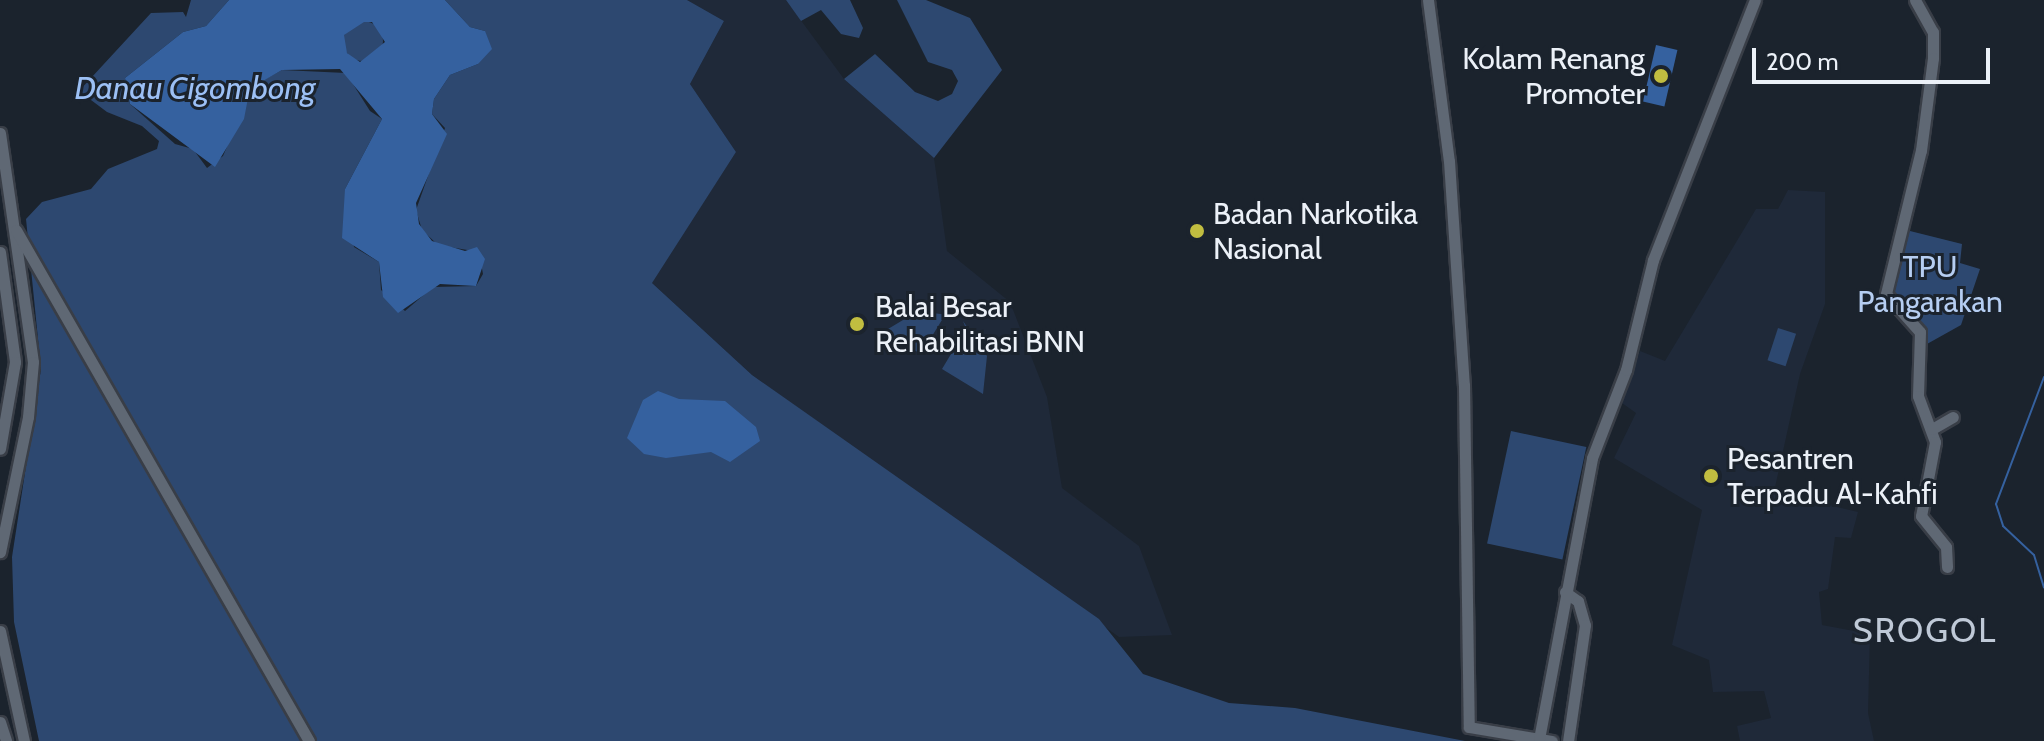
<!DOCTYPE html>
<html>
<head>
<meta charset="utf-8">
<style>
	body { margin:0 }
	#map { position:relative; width:2044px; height:741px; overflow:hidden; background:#1b232d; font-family:Cabin,sans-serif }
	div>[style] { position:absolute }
	.built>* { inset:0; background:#1f2939 }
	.green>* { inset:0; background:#2d4870; transform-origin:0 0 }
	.round { border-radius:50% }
	.water>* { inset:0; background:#35619f; transform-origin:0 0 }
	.stream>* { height:2px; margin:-1px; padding:0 1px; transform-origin:1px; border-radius:1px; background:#35619f }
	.roads { filter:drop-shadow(2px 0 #393e47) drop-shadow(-2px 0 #393e47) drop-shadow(0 2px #393e47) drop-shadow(0 -2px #393e47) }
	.minor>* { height:11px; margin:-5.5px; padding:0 5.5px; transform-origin:5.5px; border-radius:5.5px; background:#5f6874 }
	.dots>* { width:22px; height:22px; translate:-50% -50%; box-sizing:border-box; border:4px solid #1b232d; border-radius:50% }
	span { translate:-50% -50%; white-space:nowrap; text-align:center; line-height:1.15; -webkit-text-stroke:6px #1b232d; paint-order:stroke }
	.poi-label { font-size:30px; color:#ecf1f8 }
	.right { translate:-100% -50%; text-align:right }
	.left { translate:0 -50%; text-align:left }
	.park-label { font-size:30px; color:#b6cef2 }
	.water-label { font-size:32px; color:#9cc0f5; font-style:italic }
	.quarter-label { font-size:34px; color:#bfc9d7; letter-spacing:2px }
	.scale { position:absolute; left:1752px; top:48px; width:238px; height:36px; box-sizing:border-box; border:4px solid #ecf1f8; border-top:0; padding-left:10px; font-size:24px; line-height:28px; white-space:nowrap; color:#ecf1f8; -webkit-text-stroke:6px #1b232d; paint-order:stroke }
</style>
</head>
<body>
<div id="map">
	<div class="built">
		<i style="clip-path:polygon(687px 0,786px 0,844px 79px,934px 158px,947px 251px,1010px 302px,1047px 397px,1062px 488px,1139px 546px,1172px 635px,1119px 637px,752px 375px,651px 282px,736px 152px,690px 84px,724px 21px)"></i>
		<i style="clip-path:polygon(1788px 190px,1825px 192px,1825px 304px,1800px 374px,1774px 492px,1858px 512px,1851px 538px,1835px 537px,1828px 589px,1819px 592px,1822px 625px,1870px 634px,1868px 713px,1874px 741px,1740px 741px,1737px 726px,1771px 718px,1764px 691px,1713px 692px,1709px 660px,1672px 645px,1702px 510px,1614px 458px,1636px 413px,1622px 403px,1640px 351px,1665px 361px,1756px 209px,1778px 209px)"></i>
	</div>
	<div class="green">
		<i style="clip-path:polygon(191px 0,229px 0,206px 26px,183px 32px,125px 78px,130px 104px,175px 144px,193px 149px,207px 168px,223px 156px,248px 98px,262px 81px,282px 70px,346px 73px,370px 111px,382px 119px,345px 189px,354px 247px,379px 262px,381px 290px,405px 311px,433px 287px,476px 286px,483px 274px,479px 252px,438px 245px,422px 230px,416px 210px,445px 128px,432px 114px,434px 99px,450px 75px,478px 64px,485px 31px,470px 27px,445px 0,687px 0,724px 21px,690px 84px,736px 152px,652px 283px,752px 375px,1099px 619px,1143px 674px,1229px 703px,1295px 708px,1465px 741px,39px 741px,14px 622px,12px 557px,41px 369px,26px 219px,42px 202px,91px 189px,108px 169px,157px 149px,159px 141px,142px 126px,107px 112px,79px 91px,151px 13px,183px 12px,186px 17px)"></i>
		<i style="clip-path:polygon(786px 0,850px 0,863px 28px,859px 38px,841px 34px,821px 10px,801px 21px)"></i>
		<i style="clip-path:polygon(897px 0,926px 0,970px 18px,1002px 70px,934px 158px,844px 79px,875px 54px,915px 92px,938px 101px,952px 94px,958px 81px,952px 70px,928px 62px)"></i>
		<i class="round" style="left:343px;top:21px;width:40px;height:40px"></i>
		<i style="clip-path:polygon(1906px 230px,1962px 244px,1960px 263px,1980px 269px,1961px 325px,1927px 344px,1895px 307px,1892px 286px)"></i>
		<i style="clip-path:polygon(918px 311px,955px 316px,945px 315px,921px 354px,883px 332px)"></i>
		<i style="clip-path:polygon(963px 321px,987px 356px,983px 394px,942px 369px,966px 329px)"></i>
		<i style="left:1778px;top:328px;width:19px;height:34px;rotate:18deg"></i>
		<i style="left:1511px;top:431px;width:77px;height:115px;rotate:12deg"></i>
	</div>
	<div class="water">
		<i style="clip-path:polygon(evenodd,229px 0,445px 0,470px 27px,485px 31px,492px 49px,478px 64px,450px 75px,434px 99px,432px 114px,447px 134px,416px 203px,419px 224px,432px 241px,465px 251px,477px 247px,485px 259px,476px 286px,440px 284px,398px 313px,383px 297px,379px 262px,342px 238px,345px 189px,382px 119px,340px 69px,282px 70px,263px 81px,248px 98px,244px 119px,215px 167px,130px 104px,125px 78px,183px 32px,206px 26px,229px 0,364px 22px,372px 22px,385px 42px,360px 62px,347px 53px,344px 35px,364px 22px)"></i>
		<i style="left:1656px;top:45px;width:22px;height:58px;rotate:13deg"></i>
		<i style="clip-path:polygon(658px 391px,679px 399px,725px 401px,756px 427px,760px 441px,730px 462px,711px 452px,666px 458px,644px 454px,627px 438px,643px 400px)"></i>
	</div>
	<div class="stream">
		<i style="left:2044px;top:377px;width:136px;rotate:110.7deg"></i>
		<i style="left:1996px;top:504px;width:23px;rotate:72deg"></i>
		<i style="left:2003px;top:526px;width:42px;rotate:43.1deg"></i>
		<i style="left:2034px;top:555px;width:34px;rotate:73deg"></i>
	</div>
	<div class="roads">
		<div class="minor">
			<i style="left:1428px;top:0;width:162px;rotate:82.6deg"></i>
			<i style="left:1449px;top:161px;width:225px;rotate:86.2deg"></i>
			<i style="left:1464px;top:385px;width:342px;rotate:89.2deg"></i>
			<i style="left:1469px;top:727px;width:84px;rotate:9.6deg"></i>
			<i style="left:1915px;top:0;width:37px;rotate:61deg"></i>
			<i style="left:1933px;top:32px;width:26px;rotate:90deg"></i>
			<i style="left:1933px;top:58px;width:93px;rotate:97.4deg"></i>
			<i style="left:1921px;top:150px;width:148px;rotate:103.7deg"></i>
			<i style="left:1886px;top:294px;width:51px;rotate:48.2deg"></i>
			<i style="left:1920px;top:332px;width:64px;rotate:91.8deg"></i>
			<i style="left:1918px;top:396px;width:49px;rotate:69.7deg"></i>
			<i style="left:1935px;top:442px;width:75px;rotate:100.7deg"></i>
			<i style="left:1921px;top:516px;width:40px;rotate:51deg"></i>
			<i style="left:1946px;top:547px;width:20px;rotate:87deg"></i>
			<i style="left:0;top:133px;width:231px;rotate:81.8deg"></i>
			<i style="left:33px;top:362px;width:55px;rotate:95.2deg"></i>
			<i style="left:28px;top:417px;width:138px;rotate:101.7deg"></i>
			<i style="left:16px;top:230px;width:589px;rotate:60.17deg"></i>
			<i style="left:0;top:252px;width:111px;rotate:82.2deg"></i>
			<i style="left:15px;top:362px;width:88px;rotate:99.8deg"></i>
			<i style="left:1932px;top:429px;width:24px;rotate:-30deg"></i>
			<i style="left:1565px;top:592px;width:16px;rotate:35deg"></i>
			<i style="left:1578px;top:601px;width:25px;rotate:74deg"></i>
			<i style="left:1585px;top:625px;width:117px;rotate:98.3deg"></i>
			<i style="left:0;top:631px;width:113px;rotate:77.7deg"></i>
			<i style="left:0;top:722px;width:20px;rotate:72deg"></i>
			<i style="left:1539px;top:739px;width:286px;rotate:-79.3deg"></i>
			<i style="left:1592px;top:458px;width:94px;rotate:-68.9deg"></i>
			<i style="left:1626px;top:370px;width:113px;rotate:-76.2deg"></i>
			<i style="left:1653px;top:260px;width:279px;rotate:-68.6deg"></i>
		</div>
	</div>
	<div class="dots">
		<i style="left:1661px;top:76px;background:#c1bd40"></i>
		<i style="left:1197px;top:231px;background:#c1bd40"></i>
		<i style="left:857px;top:324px;background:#c1bd40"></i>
		<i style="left:1711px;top:476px;background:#c1bd40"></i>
	</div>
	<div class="poi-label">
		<span class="right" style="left:1645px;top:76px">Kolam Renang<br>Promoter</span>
		<span class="left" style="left:1213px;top:231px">Badan Narkotika<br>Nasional</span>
		<span class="left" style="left:875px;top:324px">Balai Besar<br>Rehabilitasi BNN</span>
		<span class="left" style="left:1727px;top:476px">Pesantren<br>Terpadu Al-Kahfi</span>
	</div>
	<div class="park-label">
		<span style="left:1930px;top:284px">TPU<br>Pangarakan</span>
	</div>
	<div class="water-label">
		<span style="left:195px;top:88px">Danau Cigombong</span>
	</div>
	<div class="quarter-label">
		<span style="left:1925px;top:631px">SROGOL</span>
	</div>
	<div class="scale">200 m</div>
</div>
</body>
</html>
